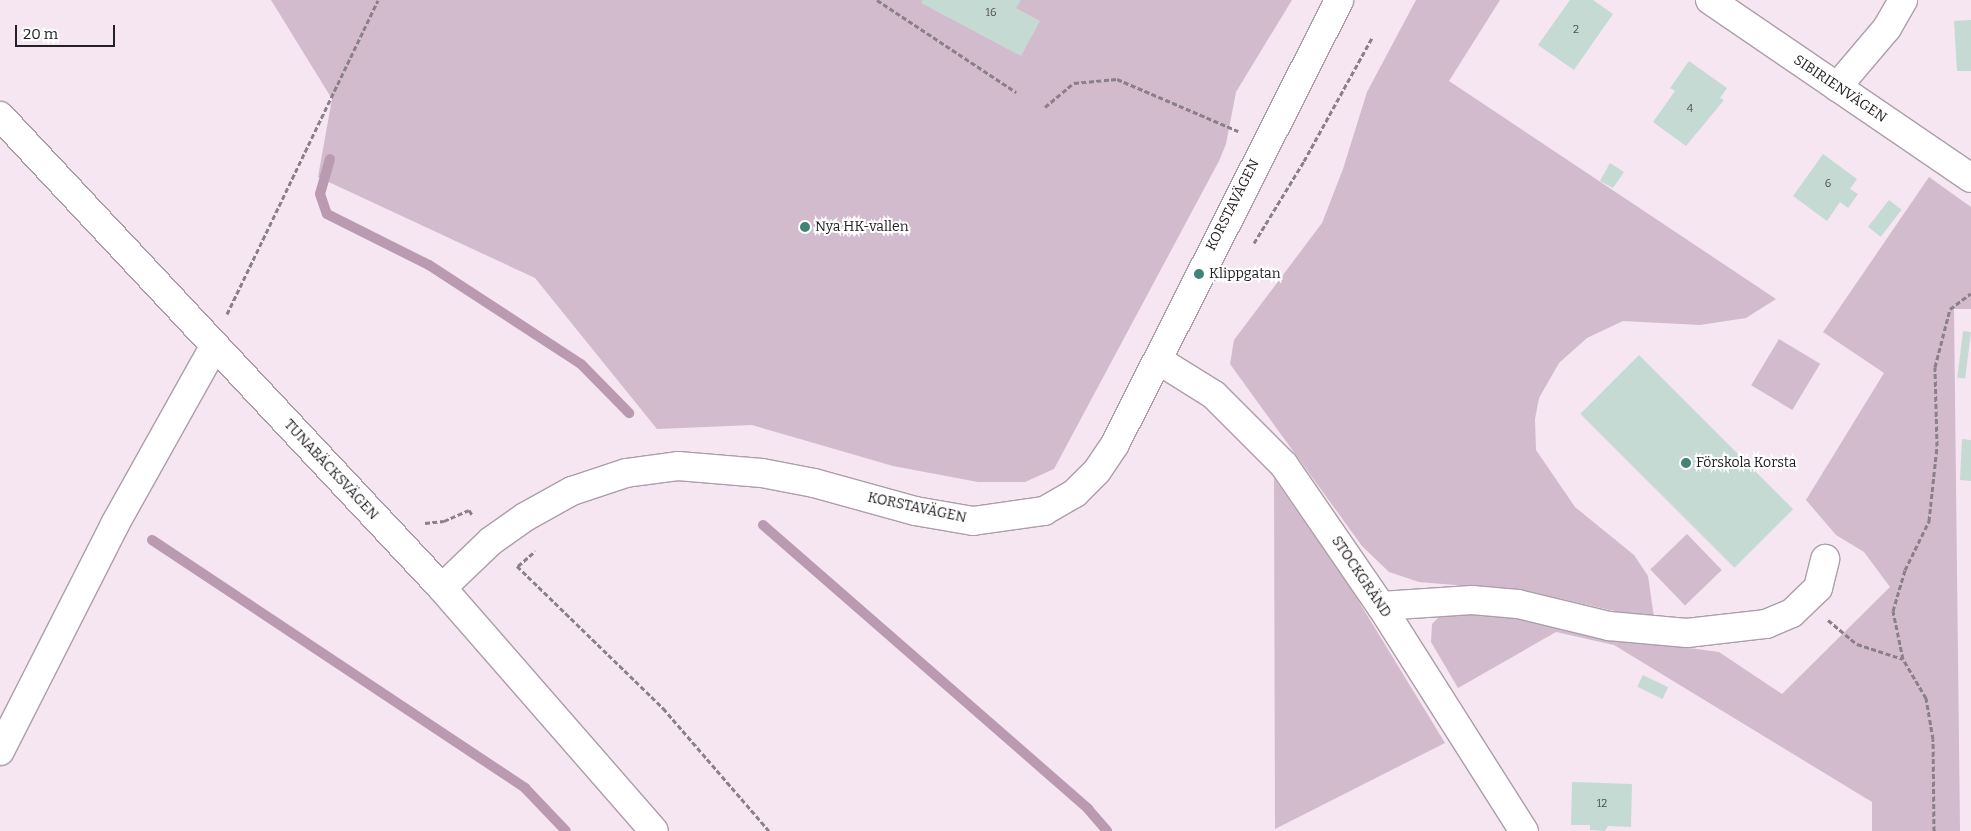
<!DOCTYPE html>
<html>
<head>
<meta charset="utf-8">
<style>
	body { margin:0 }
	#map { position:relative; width:1971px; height:831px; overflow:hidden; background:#f5e6f1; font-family:Bitter,serif }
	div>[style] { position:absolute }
	.green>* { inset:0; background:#d2bbcc; transform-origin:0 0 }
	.stream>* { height:10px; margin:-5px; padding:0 5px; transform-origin:5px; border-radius:5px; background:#b99ab1 }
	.building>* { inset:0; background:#c6dad4; transform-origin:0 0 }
	.path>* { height:3px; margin-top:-1.5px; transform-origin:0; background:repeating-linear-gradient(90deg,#8a8087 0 5px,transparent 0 7.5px) }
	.roads { filter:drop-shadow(1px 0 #ac9ea9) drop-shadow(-1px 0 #ac9ea9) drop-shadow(0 1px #ac9ea9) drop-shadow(0 -1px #ac9ea9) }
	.minor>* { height:28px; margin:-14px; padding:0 14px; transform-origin:14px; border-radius:14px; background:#fff }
	.dots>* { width:14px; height:14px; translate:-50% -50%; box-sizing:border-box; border:2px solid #fff; border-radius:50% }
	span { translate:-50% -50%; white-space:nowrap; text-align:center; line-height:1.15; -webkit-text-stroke:4px #fff; paint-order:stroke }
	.number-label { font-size:11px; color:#4d4e50 }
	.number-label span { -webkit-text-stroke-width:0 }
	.street-label { font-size:14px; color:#252024 }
	.poi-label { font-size:14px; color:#252024 }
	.left { translate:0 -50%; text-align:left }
	.scale { position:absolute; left:15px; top:25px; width:100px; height:22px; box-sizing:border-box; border:2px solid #252024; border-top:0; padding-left:6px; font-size:15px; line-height:18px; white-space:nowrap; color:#252024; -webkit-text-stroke:4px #fff; paint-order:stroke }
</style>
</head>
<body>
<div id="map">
	<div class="green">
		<i style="clip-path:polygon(271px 0,1292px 0,1236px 92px,1226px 144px,1219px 161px,1054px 469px,1025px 482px,978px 482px,893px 466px,752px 425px,657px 429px,535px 278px,318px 177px,332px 99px)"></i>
		<i style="clip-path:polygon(1416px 0,1500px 0,1449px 81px,1776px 299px,1746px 318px,1700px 325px,1623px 321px,1587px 338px,1559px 363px,1539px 398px,1535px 419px,1536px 450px,1575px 507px,1634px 555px,1648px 576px,1654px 617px,1623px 613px,1527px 591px,1419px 582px,1389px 572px,1362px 546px,1230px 364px,1234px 340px,1322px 223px,1343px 169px,1367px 92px)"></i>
		<i style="clip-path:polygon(1929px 177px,1971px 207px,1971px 309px,1954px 309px,1960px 831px,1872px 831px,1872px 802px,1614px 645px,1556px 632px,1458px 688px,1431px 642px,1432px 624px,1443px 613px,1519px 613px,1636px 641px,1719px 652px,1782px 694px,1890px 587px,1864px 552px,1836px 535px,1806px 500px,1884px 373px,1823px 332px)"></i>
		<i style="left:1779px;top:339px;width:48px;height:54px;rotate:31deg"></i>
		<i style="clip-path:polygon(1274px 478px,1353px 592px,1445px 743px,1275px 829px)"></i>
		<i style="left:1687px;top:534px;width:50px;height:51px;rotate:46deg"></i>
	</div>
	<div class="stream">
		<i style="left:330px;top:159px;width:36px;rotate:106deg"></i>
		<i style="left:320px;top:194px;width:21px;rotate:71deg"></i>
		<i style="left:327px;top:214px;width:114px;rotate:26.6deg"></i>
		<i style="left:429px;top:265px;width:181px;rotate:33.1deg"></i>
		<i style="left:581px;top:364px;width:69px;rotate:45.6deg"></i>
		<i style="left:763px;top:525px;width:432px;rotate:41.1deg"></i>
		<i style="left:1088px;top:809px;width:29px;rotate:49deg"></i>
		<i style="left:152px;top:540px;width:448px;rotate:33.6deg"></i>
		<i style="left:525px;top:788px;width:59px;rotate:46.4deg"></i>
	</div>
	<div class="building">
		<i style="clip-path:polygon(923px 0,1021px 0,1016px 8px,1040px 21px,1021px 56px,921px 3px)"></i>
		<i style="clip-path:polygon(1570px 0,1593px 0,1613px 14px,1574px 70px,1538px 45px)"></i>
		<i style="clip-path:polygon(1971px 20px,1971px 71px,1957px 71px,1954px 21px)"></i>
		<i style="clip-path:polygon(1689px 61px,1727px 88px,1720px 98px,1724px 100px,1686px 146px,1653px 122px,1675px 91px,1670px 88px)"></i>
		<i style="clip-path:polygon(1823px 154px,1857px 179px,1850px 189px,1858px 194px,1848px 208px,1840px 202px,1827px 221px,1793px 196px)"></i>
		<i style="clip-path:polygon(1610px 163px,1624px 172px,1613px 188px,1600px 181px)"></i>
		<i style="left:1889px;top:200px;width:16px;height:34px;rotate:38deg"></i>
		<i style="left:1963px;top:331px;width:8px;height:47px;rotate:7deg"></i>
		<i style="left:1639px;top:355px;width:218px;height:83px;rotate:45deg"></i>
		<i style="clip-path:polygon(1962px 439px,1971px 440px,1971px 481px,1960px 480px)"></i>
		<i style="left:1643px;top:675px;width:28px;height:13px;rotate:26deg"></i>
		<i style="clip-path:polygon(1572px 782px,1632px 784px,1631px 827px,1608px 826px,1605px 831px,1590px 830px,1590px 825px,1571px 825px)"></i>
	</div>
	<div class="path">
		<i style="left:877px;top:0;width:167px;rotate:33.5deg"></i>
		<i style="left:1045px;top:107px;width:38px;rotate:-40deg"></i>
		<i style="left:1074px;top:83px;width:43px;rotate:-5.3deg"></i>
		<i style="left:1117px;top:79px;width:132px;rotate:23.3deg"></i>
		<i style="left:1254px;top:243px;width:96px;rotate:-58.6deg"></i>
		<i style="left:1304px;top:161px;width:141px;rotate:-61.1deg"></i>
		<i style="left:227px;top:314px;width:348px;rotate:-64.3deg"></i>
		<i style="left:425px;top:523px;width:19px;rotate:-6deg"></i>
		<i style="left:444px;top:521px;width:27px;rotate:-24deg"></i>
		<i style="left:469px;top:510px;width:7px;rotate:56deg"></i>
		<i style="left:517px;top:566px;width:204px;rotate:44.2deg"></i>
		<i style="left:663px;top:708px;width:162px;rotate:49.2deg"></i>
		<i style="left:518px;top:566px;width:23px;rotate:-41deg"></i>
		<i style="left:1828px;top:620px;width:38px;rotate:40deg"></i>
		<i style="left:1857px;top:644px;width:48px;rotate:18.1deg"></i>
		<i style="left:1934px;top:831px;width:92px;rotate:-90.6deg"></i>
		<i style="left:1933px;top:739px;width:42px;rotate:-99.7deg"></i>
		<i style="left:1926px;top:698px;width:45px;rotate:-120.5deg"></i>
		<i style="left:1903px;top:659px;width:49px;rotate:-101.8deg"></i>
		<i style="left:1893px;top:611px;width:43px;rotate:-73.7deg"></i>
		<i style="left:1905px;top:570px;width:55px;rotate:-63.9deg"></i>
		<i style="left:1929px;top:521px;width:75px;rotate:-83.9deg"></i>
		<i style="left:1937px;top:446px;width:79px;rotate:-91.5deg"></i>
		<i style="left:1935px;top:367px;width:60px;rotate:-75.5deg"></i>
		<i style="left:1950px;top:309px;width:26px;rotate:-37deg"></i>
	</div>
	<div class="roads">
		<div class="minor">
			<i style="left:1710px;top:0;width:316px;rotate:34.3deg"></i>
			<i style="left:1837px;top:87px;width:77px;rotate:-49.7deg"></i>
			<i style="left:1887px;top:28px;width:32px;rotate:-60deg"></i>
			<i style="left:0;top:116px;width:647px;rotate:46.88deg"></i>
			<i style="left:442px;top:588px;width:322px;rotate:48.9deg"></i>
			<i style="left:1158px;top:360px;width:66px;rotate:32deg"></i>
			<i style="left:1214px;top:395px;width:99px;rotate:45deg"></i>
			<i style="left:1284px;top:465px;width:171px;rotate:55.5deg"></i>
			<i style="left:1381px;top:606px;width:267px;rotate:57.6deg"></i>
			<i style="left:442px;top:588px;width:68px;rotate:-43.8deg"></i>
			<i style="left:491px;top:541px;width:42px;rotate:-35.2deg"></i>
			<i style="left:525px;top:517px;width:54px;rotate:-29deg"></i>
			<i style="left:572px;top:491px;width:57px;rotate:-18.4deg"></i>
			<i style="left:626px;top:473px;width:52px;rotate:-7.7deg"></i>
			<i style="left:678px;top:466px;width:84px;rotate:4.8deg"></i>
			<i style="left:762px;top:473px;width:53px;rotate:10.9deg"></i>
			<i style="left:814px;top:483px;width:105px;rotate:15.5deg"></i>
			<i style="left:915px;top:511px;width:59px;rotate:9.8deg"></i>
			<i style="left:973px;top:521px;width:72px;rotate:-8deg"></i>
			<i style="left:1044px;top:511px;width:36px;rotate:-30deg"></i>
			<i style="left:1075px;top:493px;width:31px;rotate:-45deg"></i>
			<i style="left:1097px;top:471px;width:32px;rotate:-56deg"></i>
			<i style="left:1115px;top:444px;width:497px;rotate:-63.2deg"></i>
			<i style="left:1381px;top:606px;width:91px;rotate:-3.8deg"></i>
			<i style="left:1472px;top:600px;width:46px;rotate:5deg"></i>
			<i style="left:1518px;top:604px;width:94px;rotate:13.6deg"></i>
			<i style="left:1609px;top:626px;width:78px;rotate:5.1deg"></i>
			<i style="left:1687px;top:633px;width:80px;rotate:-6.5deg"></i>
			<i style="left:1766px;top:624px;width:28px;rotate:-23deg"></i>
			<i style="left:1792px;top:613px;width:36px;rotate:-44deg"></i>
			<i style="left:1818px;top:588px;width:30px;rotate:-76deg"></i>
			<i style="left:0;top:751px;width:254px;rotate:-63.1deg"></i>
			<i style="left:115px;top:524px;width:203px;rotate:-60.8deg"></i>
		</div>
	</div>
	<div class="dots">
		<i style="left:805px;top:227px;background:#418374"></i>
		<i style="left:1199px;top:274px;background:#418374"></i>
		<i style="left:1686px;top:463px;background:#418374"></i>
	</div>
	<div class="number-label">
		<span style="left:991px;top:13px">16</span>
		<span style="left:1576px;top:30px">2</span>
		<span style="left:1690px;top:109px">4</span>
		<span style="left:1828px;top:184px">6</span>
		<span style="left:1602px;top:804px">12</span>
	</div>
	<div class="street-label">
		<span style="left:1840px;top:89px;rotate:34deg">SIBIRIENVÄGEN</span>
		<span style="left:1233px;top:205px;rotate:-63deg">KORSTAVÄGEN</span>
		<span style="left:331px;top:470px;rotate:47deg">TUNABÄCKSVÄGEN</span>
		<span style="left:917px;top:508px;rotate:12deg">KORSTAVÄGEN</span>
		<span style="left:1361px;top:577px;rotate:56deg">STOCKGRÄND</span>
	</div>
	<div class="poi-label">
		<span class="left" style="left:815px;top:227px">Nya HK-vallen</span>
		<span class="left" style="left:1209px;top:274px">Klippgatan</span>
		<span class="left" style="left:1696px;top:463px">Förskola Korsta</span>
	</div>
	<div class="scale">20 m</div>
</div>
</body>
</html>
